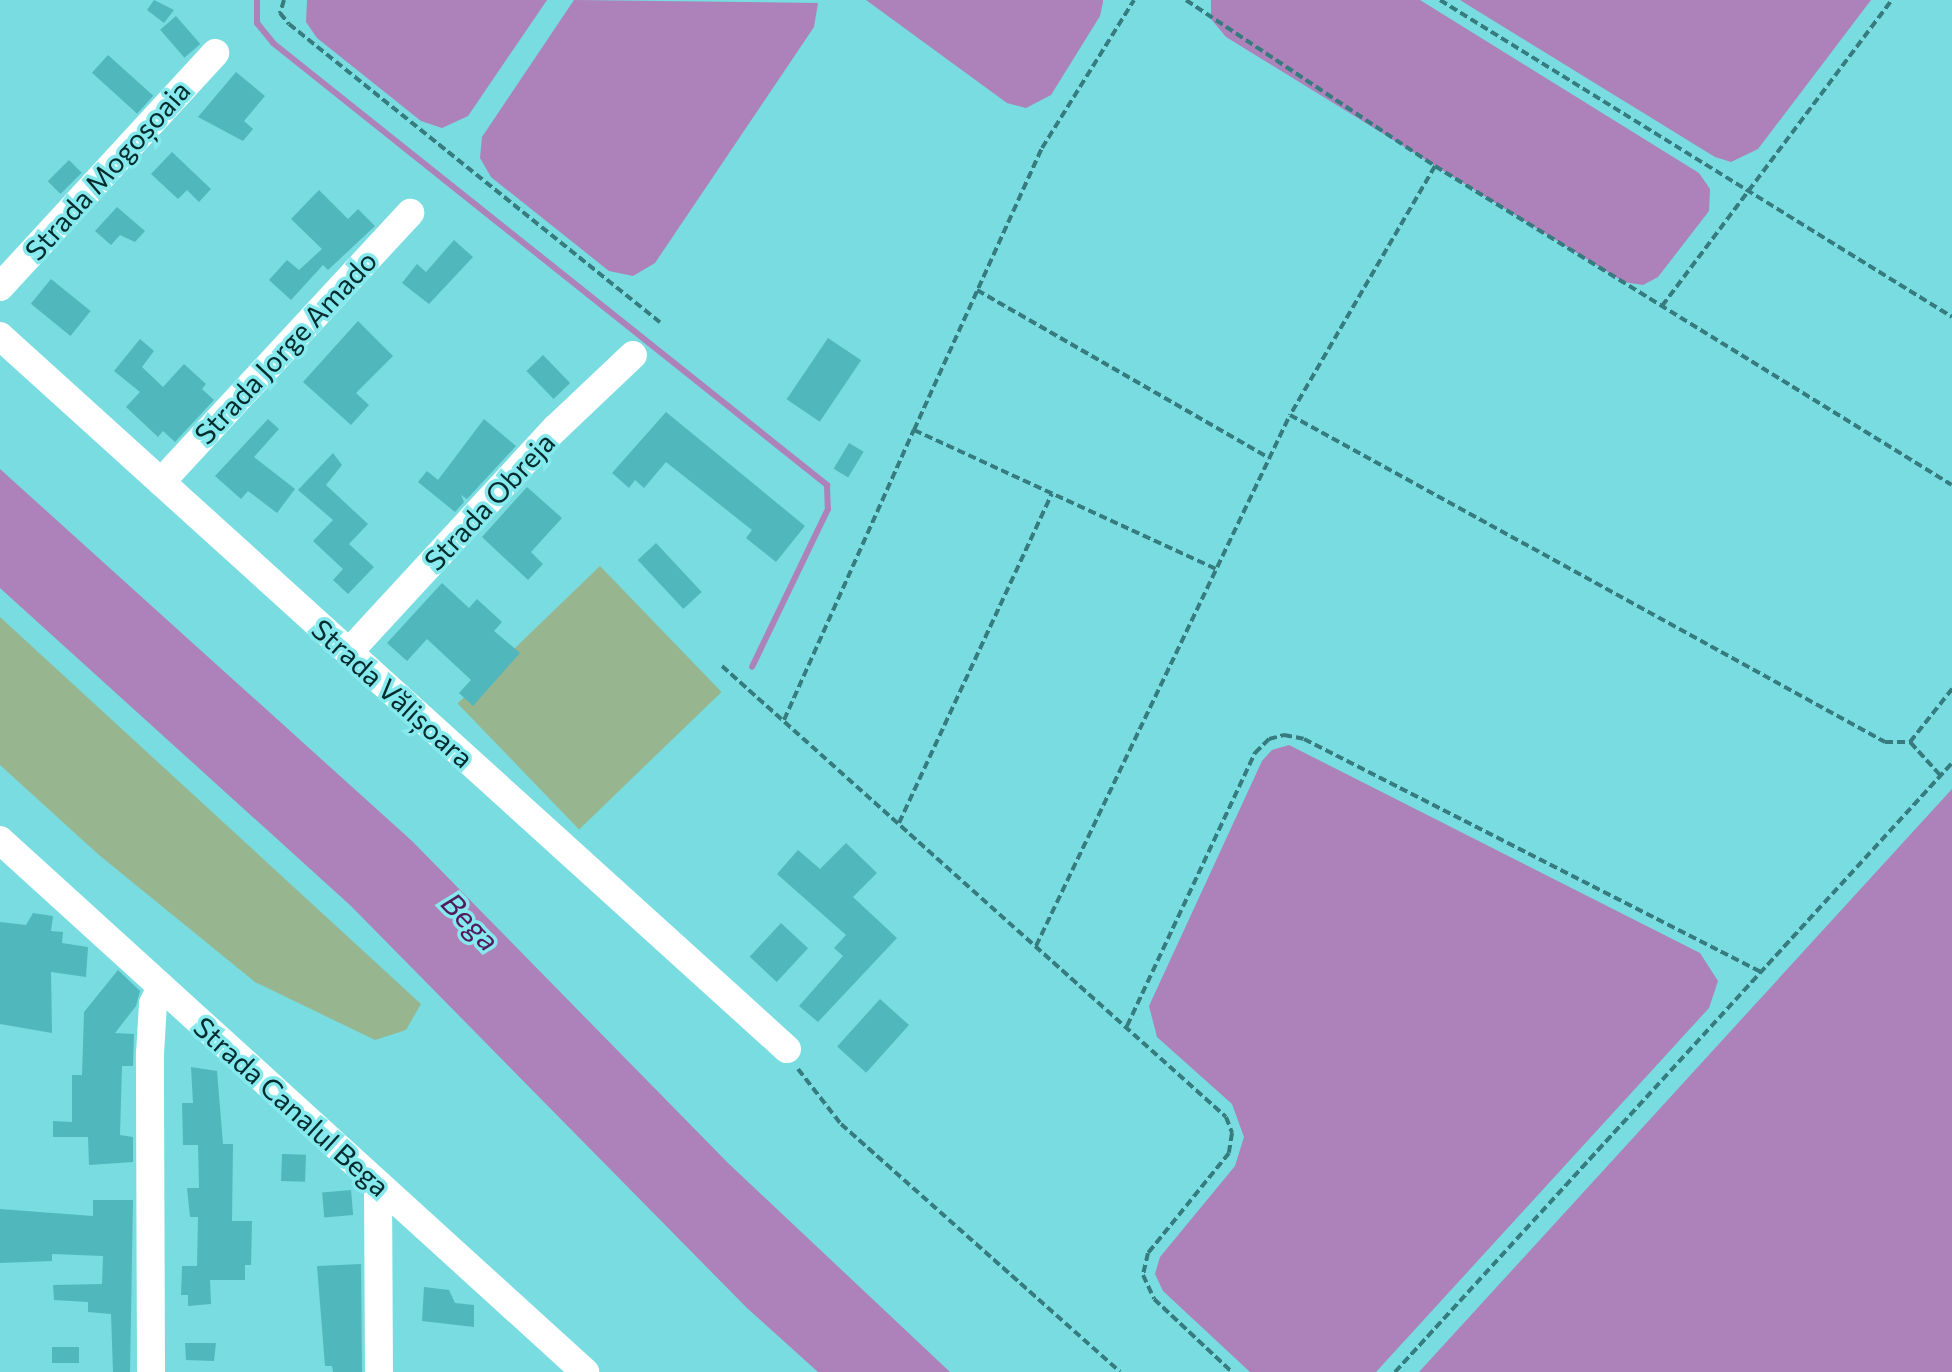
<!DOCTYPE html>
<html>
<head>
<meta charset="utf-8">
<style>
	body { margin:0 }
	#map { position:relative; width:1952px; height:1372px; overflow:hidden; background:#78dce0; font-family:Commissioner,sans-serif }
	div>[style] { position:absolute }
	.green>* { inset:0; background:#97b68f; transform-origin:0 0 }
	.water>* { inset:0; background:#ad81b9 }
	.stream>* { height:6px; margin:-3px; padding:0 3px; transform-origin:3px; border-radius:3px; background:#ad81b9 }
	.building>* { inset:0; background:#50b8bc; transform-origin:0 0 }
	.path>* { height:4px; margin-top:-2px; transform-origin:0; background:repeating-linear-gradient(90deg,#367b7e 0 8px,transparent 0 12px) }
	.minor>* { height:28px; margin:-14px; padding:0 14px; transform-origin:14px; border-radius:14px; background:#fff }
	span { translate:-50% -50%; white-space:nowrap; text-align:center; line-height:1.15; -webkit-text-stroke:7px #86e9ed; paint-order:stroke }
	.street-label { font-size:28px; color:#002c2d }
	.water-label { font-size:30px; color:#521b60; font-style:italic }
</style>
</head>
<body>
<div id="map">
	<div class="green">
		<i style="left:600px;top:566px;width:175px;height:198px;rotate:46deg"></i>
		<i style="clip-path:polygon(0 617px,421px 1004px,406px 1030px,375px 1040px,255px 982px,99px 855px,0 765px)"></i>
	</div>
	<div class="water">
		<i style="clip-path:polygon(307px 0,547px 0,468px 116px,442px 128px,421px 121px,317px 38px,306px 22px)"></i>
		<i style="clip-path:polygon(574px 0,818px 3px,814px 27px,655px 263px,633px 276px,609px 271px,491px 177px,480px 158px,482px 137px)"></i>
		<i style="clip-path:polygon(866px 0,1103px 0,1103px 2px,1100px 16px,1051px 95px,1026px 108px,1007px 103px)"></i>
		<i style="clip-path:polygon(1211px 0,1420px 0,1699px 173px,1710px 189px,1709px 211px,1658px 277px,1643px 285px,1624px 282px,1226px 37px,1211px 19px)"></i>
		<i style="clip-path:polygon(1460px 0,1871px 0,1758px 149px,1731px 162px,1715px 157px)"></i>
		<i style="clip-path:polygon(0 469px,412px 841px,728px 1163px,950px 1372px,818px 1372px,747px 1308px,351px 906px,0 588px)"></i>
		<i style="clip-path:polygon(1289px 745px,1700px 953px,1718px 981px,1709px 1008px,1376px 1372px,1250px 1372px,1163px 1291px,1155px 1274px,1160px 1257px,1235px 1166px,1244px 1137px,1232px 1104px,1157px 1037px,1149px 1006px,1262px 761px,1272px 750px)"></i>
		<i style="clip-path:polygon(1952px 789px,1952px 1372px,1419px 1372px)"></i>
	</div>
	<div class="stream">
		<i style="left:257px;top:0;width:23px;rotate:90deg"></i>
		<i style="left:257px;top:23px;width:26px;rotate:51deg"></i>
		<i style="left:273px;top:43px;width:709px;rotate:38.58deg"></i>
		<i style="left:827px;top:485px;width:24px;rotate:88deg"></i>
		<i style="left:828px;top:509px;width:175px;rotate:115.7deg"></i>
	</div>
	<div class="building">
		<i style="clip-path:polygon(154px 0,174px 10px,164px 23px,147px 10px)"></i>
		<i style="left:176px;top:16px;width:37px;height:21px;rotate:49deg"></i>
		<i style="left:108px;top:55px;width:61px;height:24px;rotate:42deg"></i>
		<i style="clip-path:polygon(236px 72px,265px 96px,244px 121px,253px 129px,243px 141px,198px 117px)"></i>
		<i style="clip-path:polygon(172px 152px,211px 189px,199px 202px,187px 190px,178px 199px,151px 174px)"></i>
		<i style="left:69px;top:160px;width:18px;height:30px;rotate:45deg"></i>
		<i style="clip-path:polygon(319px 190px,348px 219px,358px 209px,375px 226px,328px 270px,323px 265px,291px 300px,269px 280px,287px 260px,299px 270px,322px 249px,291px 219px)"></i>
		<i style="clip-path:polygon(117px 207px,145px 231px,135px 242px,120px 235px,111px 245px,95px 231px)"></i>
		<i style="clip-path:polygon(454px 240px,473px 257px,429px 304px,402px 283px,417px 264px,426px 272px)"></i>
		<i style="left:51px;top:279px;width:51px;height:32px;rotate:39deg"></i>
		<i style="clip-path:polygon(358px 321px,393px 356px,356px 393px,369px 405px,351px 425px,303px 382px)"></i>
		<i style="left:828px;top:338px;width:40px;height:74px;rotate:34deg"></i>
		<i style="clip-path:polygon(140px 339px,154px 351px,142px 367px,163px 387px,184px 364px,206px 384px,202px 389px,214px 400px,175px 442px,163px 431px,158px 437px,126px 407px,140px 392px,114px 371px)"></i>
		<i style="left:543px;top:355px;width:39px;height:23px;rotate:46deg"></i>
		<i style="clip-path:polygon(666px 412px,805px 526px,776px 562px,746px 538px,752px 530px,666px 462px,644px 488px,635px 480px,629px 488px,612px 473px)"></i>
		<i style="clip-path:polygon(268px 419px,279px 429px,254px 457px,295px 489px,277px 513px,248px 491px,241px 499px,215px 476px)"></i>
		<i style="clip-path:polygon(484px 419px,516px 446px,467px 499px,461px 495px,464px 502px,455px 512px,418px 482px,427px 471px,438px 480px)"></i>
		<i style="left:849px;top:443px;width:17px;height:30px;rotate:31deg"></i>
		<i style="clip-path:polygon(333px 453px,342px 465px,326px 485px,368px 524px,349px 544px,374px 567px,348px 594px,333px 580px,343px 569px,313px 541px,333px 520px,298px 490px)"></i>
		<i style="clip-path:polygon(527px 487px,562px 518px,531px 552px,543px 564px,528px 580px,482px 537px)"></i>
		<i style="left:656px;top:543px;width:67px;height:25px;rotate:47deg"></i>
		<i style="clip-path:polygon(442px 583px,469px 608px,477px 599px,502px 622px,494px 631px,520px 653px,473px 706px,459px 693px,471px 680px,427px 639px,407px 661px,387px 643px)"></i>
		<i style="clip-path:polygon(846px 843px,877px 873px,853px 897px,897px 938px,818px 1022px,799px 1006px,843px 956px,834px 948px,846px 935px,777px 874px,798px 850px,820px 869px)"></i>
		<i style="clip-path:polygon(33px 913px,53px 916px,51px 931px,63px 932px,62px 943px,88px 947px,86px 977px,51px 972px,52px 1033px,0 1024px,0 922px,26px 925px)"></i>
		<i style="left:781px;top:923px;width:37px;height:46px;rotate:43deg"></i>
		<i style="clip-path:polygon(118px 970px,140px 991px,136px 1006px,115px 1033px,134px 1034px,133px 1066px,122px 1066px,120px 1135px,133px 1137px,133px 1162px,89px 1165px,88px 1137px,53px 1137px,53px 1121px,72px 1122px,72px 1075px,82px 1075px,84px 1012px)"></i>
		<i style="left:880px;top:999px;width:39px;height:64px;rotate:42deg"></i>
		<i style="clip-path:polygon(191px 1067px,217px 1071px,223px 1144px,233px 1144px,232px 1221px,252px 1221px,251px 1265px,245px 1265px,245px 1280px,210px 1280px,211px 1304px,188px 1306px,188px 1295px,181px 1295px,182px 1266px,197px 1266px,198px 1217px,190px 1217px,187px 1188px,199px 1188px,198px 1145px,183px 1145px,182px 1103px,193px 1103px)"></i>
		<i style="left:282px;top:1154px;width:24px;height:27px;rotate:2deg"></i>
		<i style="left:351px;top:1190px;width:25px;height:29px;rotate:85deg"></i>
		<i style="clip-path:polygon(93px 1200px,133px 1200px,130px 1372px,113px 1372px,111px 1314px,88px 1312px,88px 1302px,54px 1300px,53px 1285px,102px 1284px,103px 1256px,52px 1254px,52px 1261px,0 1263px,0 1209px,93px 1216px)"></i>
		<i style="clip-path:polygon(361px 1264px,362px 1372px,333px 1372px,332px 1366px,325px 1366px,317px 1266px)"></i>
		<i style="clip-path:polygon(424px 1287px,449px 1290px,455px 1303px,474px 1305px,474px 1327px,422px 1321px)"></i>
		<i style="clip-path:polygon(185px 1343px,216px 1343px,214px 1361px,186px 1360px)"></i>
		<i style="left:52px;top:1347px;width:27px;height:16px"></i>
	</div>
	<div class="path">
		<i style="left:284px;top:0;width:14px;rotate:107deg"></i>
		<i style="left:280px;top:13px;width:14px;rotate:51deg"></i>
		<i style="left:289px;top:24px;width:476px;rotate:38.8deg"></i>
		<i style="left:1186px;top:0;width:299px;rotate:33.7deg"></i>
		<i style="left:1435px;top:166px;width:288px;rotate:120.2deg"></i>
		<i style="left:1290px;top:415px;width:679px;rotate:28.79deg"></i>
		<i style="left:1885px;top:742px;width:25px"></i>
		<i style="left:1440px;top:0;width:602px;rotate:31.76deg"></i>
		<i style="left:1435px;top:166px;width:607px;rotate:31.68deg"></i>
		<i style="left:977px;top:290px;width:337px;rotate:29.9deg"></i>
		<i style="left:1662px;top:306px;width:383px;rotate:-53.1deg"></i>
		<i style="left:914px;top:430px;width:310px;rotate:-65.6deg"></i>
		<i style="left:1042px;top:148px;width:174px;rotate:-58.1deg"></i>
		<i style="left:722px;top:666px;width:676px;rotate:41.82deg"></i>
		<i style="left:1226px;top:1117px;width:17px;rotate:69deg"></i>
		<i style="left:1232px;top:1133px;width:20px;rotate:99deg"></i>
		<i style="left:1229px;top:1153px;width:129px;rotate:129deg"></i>
		<i style="left:1148px;top:1253px;width:23px;rotate:103deg"></i>
		<i style="left:1143px;top:1275px;width:26px;rotate:65deg"></i>
		<i style="left:1154px;top:1299px;width:107px;rotate:43.1deg"></i>
		<i style="left:784px;top:720px;width:318px;rotate:-65.9deg"></i>
		<i style="left:914px;top:430px;width:332px;rotate:24.7deg"></i>
		<i style="left:1940px;top:775px;width:45px;rotate:-132.3deg"></i>
		<i style="left:1910px;top:742px;width:68px;rotate:-51.6deg"></i>
		<i style="left:899px;top:823px;width:363px;rotate:-65.1deg"></i>
		<i style="left:1036px;top:946px;width:589px;rotate:-64.44deg"></i>
		<i style="left:1127px;top:1026px;width:302px;rotate:-64.9deg"></i>
		<i style="left:1255px;top:753px;width:20px;rotate:-45deg"></i>
		<i style="left:1269px;top:739px;width:16px;rotate:-15deg"></i>
		<i style="left:1284px;top:735px;width:20px;rotate:11deg"></i>
		<i style="left:1304px;top:739px;width:513px;rotate:27.01deg"></i>
		<i style="left:798px;top:1069px;width:70px;rotate:52deg"></i>
		<i style="left:841px;top:1124px;width:373px;rotate:41.6deg"></i>
		<i style="left:1395px;top:1372px;width:825px;rotate:-47.55deg"></i>
	</div>
	<div class="minor">
		<i style="left:0;top:287px;width:318px;rotate:-47.4deg"></i>
		<i style="left:0;top:336px;width:1062px;rotate:42.18deg"></i>
		<i style="left:161px;top:482px;width:367px;rotate:-47.2deg"></i>
		<i style="left:349px;top:652px;width:305px;rotate:-47.3deg"></i>
		<i style="left:556px;top:428px;width:106px;rotate:-43.5deg"></i>
		<i style="left:0;top:840px;width:791px;rotate:42.28deg"></i>
		<i style="left:378px;top:1184px;width:188px;rotate:89.7deg"></i>
		<i style="left:151px;top:1372px;width:318px;rotate:-90.2deg"></i>
		<i style="left:150px;top:1054px;width:50px;rotate:-86.6deg"></i>
		<i style="left:153px;top:1004px;width:19px;rotate:-65deg"></i>
	</div>
	<div class="street-label">
		<span style="left:107px;top:170px;rotate:-48deg">Strada Mogoșoaia</span>
		<span style="left:285px;top:347px;rotate:-47deg">Strada Jorge Amado</span>
		<span style="left:489px;top:501px;rotate:-47deg">Strada Obreja</span>
		<span style="left:393px;top:693px;rotate:42deg">Strada Vălișoara</span>
		<span style="left:292px;top:1106px;rotate:42deg">Strada Canalul Bega</span>
	</div>
	<div class="water-label">
		<span style="left:471px;top:921px;rotate:46deg">Bega</span>
	</div>
</div>
</body>
</html>
